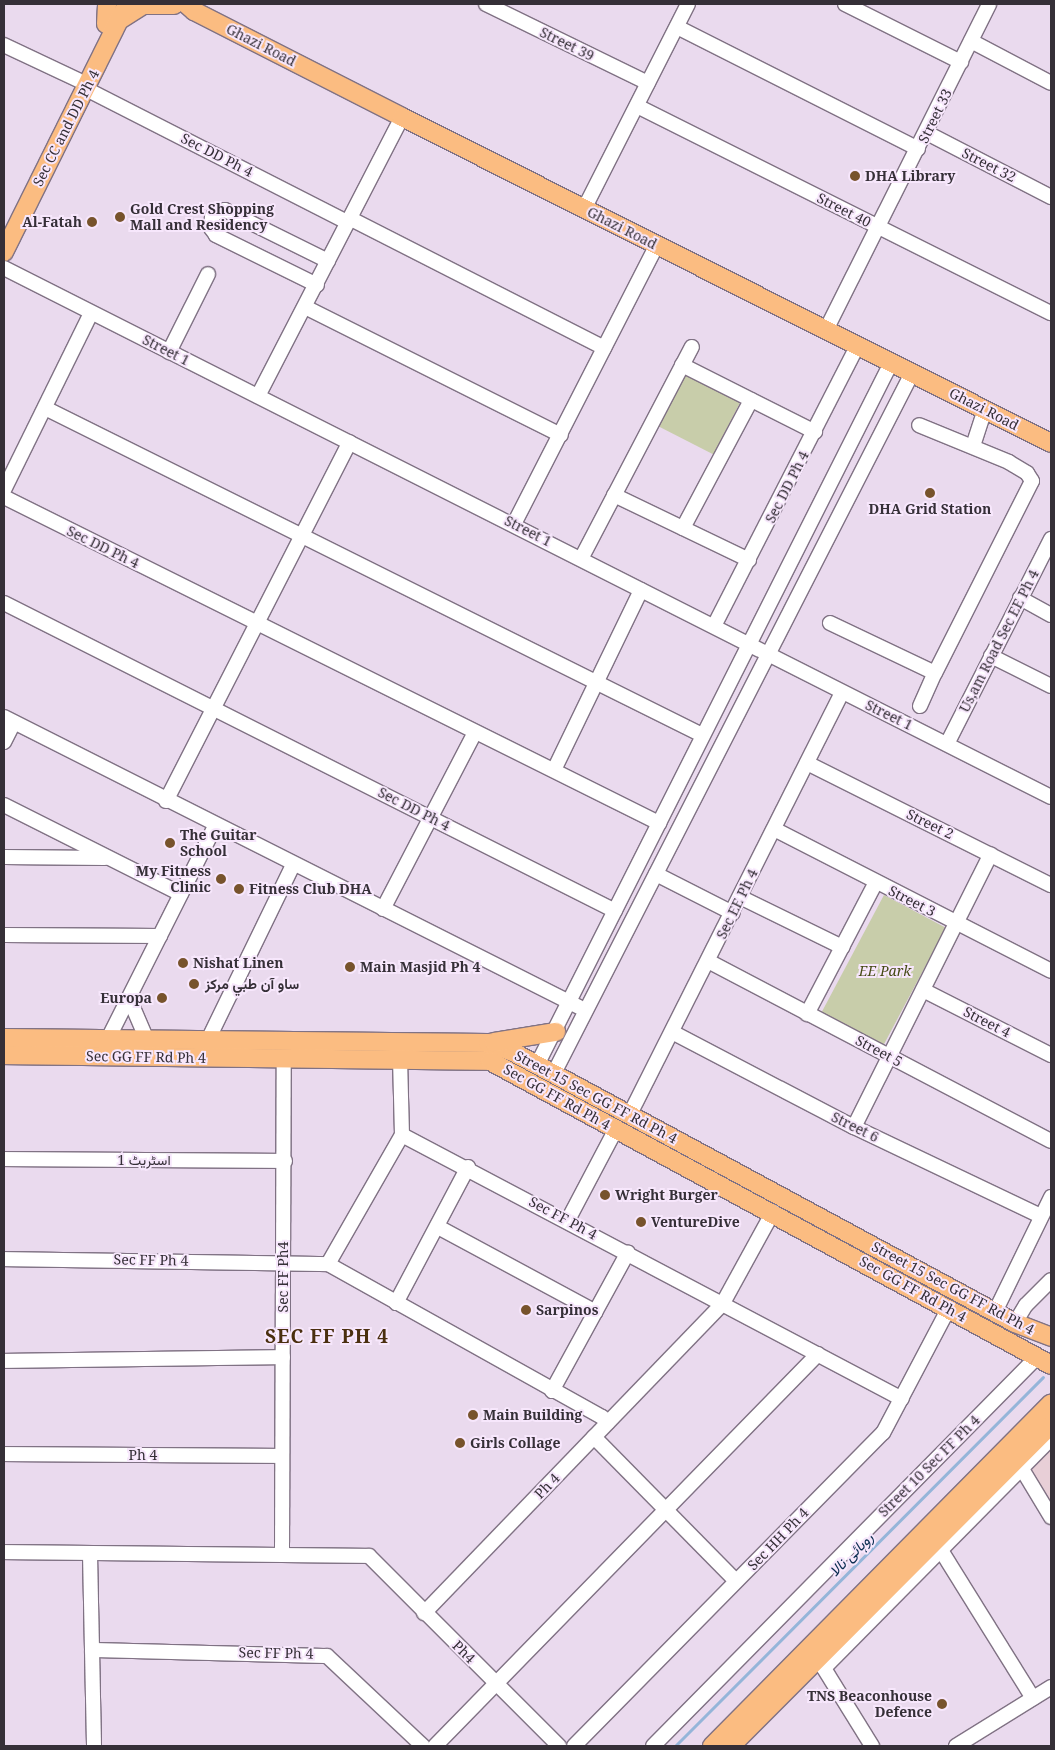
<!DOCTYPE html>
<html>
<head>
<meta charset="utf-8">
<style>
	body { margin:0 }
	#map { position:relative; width:1055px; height:1750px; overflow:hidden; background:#eadaee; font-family:"Noto Serif",Vazirmatn,serif }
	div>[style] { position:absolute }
	.education>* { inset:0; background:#e8cfd7 }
	.green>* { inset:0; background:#c8cdaa; transform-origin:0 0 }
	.stream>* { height:3px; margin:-1.5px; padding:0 1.5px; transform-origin:1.5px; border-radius:1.5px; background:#95b5d9 }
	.roads { filter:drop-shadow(1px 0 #807284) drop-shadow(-1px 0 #807284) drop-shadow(0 1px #807284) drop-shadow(0 -1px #807284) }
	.minor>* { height:14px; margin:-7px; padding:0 7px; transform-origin:7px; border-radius:7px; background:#fff }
	.major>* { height:18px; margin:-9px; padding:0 9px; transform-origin:9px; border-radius:9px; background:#fbbc81 }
	.dots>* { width:14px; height:14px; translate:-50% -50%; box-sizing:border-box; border:2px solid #f7e7fc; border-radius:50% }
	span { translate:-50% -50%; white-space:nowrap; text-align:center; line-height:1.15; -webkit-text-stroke:4px #f7e7fc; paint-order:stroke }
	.street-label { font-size:14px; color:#352f37 }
	.poi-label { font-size:14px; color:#352f37; font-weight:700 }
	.left { translate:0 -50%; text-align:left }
	.right { translate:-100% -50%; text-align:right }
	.park-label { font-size:14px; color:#454a14; font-style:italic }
	.water-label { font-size:15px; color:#0a2d50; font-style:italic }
	.district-label { font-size:19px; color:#4a2f0f; font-weight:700; letter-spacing:1px }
	.frame { position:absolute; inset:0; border:5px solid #352f37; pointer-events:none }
</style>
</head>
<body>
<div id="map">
	<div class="education">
		<i style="clip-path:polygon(1051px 1443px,1051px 1512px,1025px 1468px)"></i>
	</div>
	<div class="green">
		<i style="left:686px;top:372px;width:62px;height:61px;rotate:27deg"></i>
		<i style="left:884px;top:895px;width:70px;height:134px;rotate:28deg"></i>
	</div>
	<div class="stream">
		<i style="left:675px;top:1746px;width:521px;rotate:-45.08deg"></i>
	</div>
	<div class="roads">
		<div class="minor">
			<i style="left:486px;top:4px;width:180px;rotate:26deg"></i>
			<i style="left:845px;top:4px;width:130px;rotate:26.6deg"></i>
			<i style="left:677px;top:27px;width:270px;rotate:26.8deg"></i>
			<i style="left:971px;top:41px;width:90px;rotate:27.7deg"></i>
			<i style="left:4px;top:45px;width:82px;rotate:25.3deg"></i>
			<i style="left:86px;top:89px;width:293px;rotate:27deg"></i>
			<i style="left:637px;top:106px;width:463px;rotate:26.6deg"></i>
			<i style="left:927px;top:133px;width:140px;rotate:27.3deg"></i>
			<i style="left:584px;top:209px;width:230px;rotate:-63.1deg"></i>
			<i style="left:351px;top:219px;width:284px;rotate:27deg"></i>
			<i style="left:4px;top:268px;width:1173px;rotate:26.81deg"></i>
			<i style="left:317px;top:285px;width:113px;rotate:-153.7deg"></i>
			<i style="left:216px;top:235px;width:9px;rotate:-126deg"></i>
			<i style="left:211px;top:228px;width:11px;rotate:-85deg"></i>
			<i style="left:212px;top:217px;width:7px;rotate:-45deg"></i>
			<i style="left:217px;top:212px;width:8px;rotate:-14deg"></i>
			<i style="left:225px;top:210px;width:115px;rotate:26.3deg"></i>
			<i style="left:305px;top:307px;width:286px;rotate:26.6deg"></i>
			<i style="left:826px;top:330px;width:364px;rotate:-63.4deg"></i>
			<i style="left:169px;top:352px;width:87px;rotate:-63.4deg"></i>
			<i style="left:682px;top:365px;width:149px;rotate:26.7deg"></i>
			<i style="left:258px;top:396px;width:314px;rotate:-62.7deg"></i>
			<i style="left:45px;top:408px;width:734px;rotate:26.46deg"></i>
			<i style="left:973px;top:446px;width:38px;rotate:-72deg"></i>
			<i style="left:4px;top:490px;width:197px;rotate:-63.8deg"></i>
			<i style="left:614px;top:495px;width:150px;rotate:25.7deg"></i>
			<i style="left:4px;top:497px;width:732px;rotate:26.46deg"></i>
			<i style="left:514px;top:524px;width:314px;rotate:-62.9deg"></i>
			<i style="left:683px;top:528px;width:145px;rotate:-62deg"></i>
			<i style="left:582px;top:557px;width:237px;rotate:-62.4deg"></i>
			<i style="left:1020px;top:598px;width:35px;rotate:29deg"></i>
			<i style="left:4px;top:603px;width:684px;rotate:26.75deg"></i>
			<i style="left:830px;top:623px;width:116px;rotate:25.5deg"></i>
			<i style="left:935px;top:673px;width:215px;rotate:-63.2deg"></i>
			<i style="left:1032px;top:481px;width:9px;rotate:-122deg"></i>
			<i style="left:1027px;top:473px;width:21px;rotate:-149deg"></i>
			<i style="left:1009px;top:462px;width:97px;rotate:-157.7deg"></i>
			<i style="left:714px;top:626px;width:314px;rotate:-62.9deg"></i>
			<i style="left:991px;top:656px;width:67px;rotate:26.6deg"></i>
			<i style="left:920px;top:706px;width:36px;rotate:-66deg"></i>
			<i style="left:4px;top:717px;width:644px;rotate:26.76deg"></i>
			<i style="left:4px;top:742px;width:22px;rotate:-63deg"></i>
			<i style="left:947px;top:744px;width:230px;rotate:-63.1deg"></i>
			<i style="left:807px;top:763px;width:273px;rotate:26.6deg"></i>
			<i style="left:554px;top:770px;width:200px;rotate:-64.2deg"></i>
			<i style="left:166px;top:801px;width:403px;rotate:-62.9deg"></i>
			<i style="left:4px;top:805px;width:198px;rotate:26.7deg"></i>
			<i style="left:774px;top:829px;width:311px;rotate:27.1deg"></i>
			<i style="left:4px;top:857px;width:101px;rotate:0.6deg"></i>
			<i style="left:656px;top:874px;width:86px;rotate:26.9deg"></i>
			<i style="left:740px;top:897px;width:114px;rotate:26.1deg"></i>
			<i style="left:383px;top:909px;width:199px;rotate:-62.5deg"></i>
			<i style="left:4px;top:935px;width:156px;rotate:0.4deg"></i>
			<i style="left:708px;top:961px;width:387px;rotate:27.7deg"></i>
			<i style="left:923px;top:990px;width:144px;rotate:26.9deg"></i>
			<i style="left:129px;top:998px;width:46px;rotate:66.8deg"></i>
			<i style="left:807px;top:1014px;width:149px;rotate:-62.4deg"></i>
			<i style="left:672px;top:1032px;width:205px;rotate:27.6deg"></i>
			<i style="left:854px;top:1127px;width:207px;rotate:25.5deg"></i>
			<i style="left:108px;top:1039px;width:238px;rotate:-63.3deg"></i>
			<i style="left:208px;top:1040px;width:195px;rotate:-64.1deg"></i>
			<i style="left:537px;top:1065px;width:786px;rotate:-63.24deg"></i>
			<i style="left:553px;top:1075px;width:788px;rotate:-62.91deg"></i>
			<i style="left:629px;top:1116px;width:474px;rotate:-63.3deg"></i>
			<i style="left:854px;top:1127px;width:305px;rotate:-63.4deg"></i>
			<i style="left:402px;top:1135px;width:565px;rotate:27.83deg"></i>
			<i style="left:4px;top:1159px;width:281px;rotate:0.4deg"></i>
			<i style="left:568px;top:1220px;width:103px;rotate:-62.2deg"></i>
			<i style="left:438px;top:1227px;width:179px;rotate:28.3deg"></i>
			<i style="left:4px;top:1259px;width:324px;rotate:0.9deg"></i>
			<i style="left:328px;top:1264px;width:314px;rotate:29.2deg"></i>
			<i style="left:602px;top:1417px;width:8px;rotate:45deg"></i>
			<i style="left:328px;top:1264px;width:149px;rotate:-60.2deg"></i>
			<i style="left:402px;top:1135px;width:77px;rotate:-91.5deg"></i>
			<i style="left:396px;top:1303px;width:154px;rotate:-62.1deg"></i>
			<i style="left:995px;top:1312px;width:128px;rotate:-64deg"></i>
			<i style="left:1015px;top:1323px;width:21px;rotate:-59deg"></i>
			<i style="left:1026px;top:1305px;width:35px;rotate:-45deg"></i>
			<i style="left:4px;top:1361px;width:279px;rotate:-0.8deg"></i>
			<i style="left:552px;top:1391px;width:158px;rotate:-61.3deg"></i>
			<i style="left:594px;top:1437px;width:202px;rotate:45.4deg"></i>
			<i style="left:4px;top:1454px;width:277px;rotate:0.4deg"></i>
			<i style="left:1022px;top:1469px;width:56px;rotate:58.9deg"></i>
			<i style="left:4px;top:1552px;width:365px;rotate:0.6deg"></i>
			<i style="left:369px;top:1556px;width:269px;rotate:45deg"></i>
			<i style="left:942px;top:1552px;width:172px;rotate:58.1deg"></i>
			<i style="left:90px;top:1554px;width:192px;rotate:88.8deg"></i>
			<i style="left:282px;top:1555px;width:497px;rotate:-89.8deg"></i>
			<i style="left:424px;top:1613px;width:431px;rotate:-46deg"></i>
			<i style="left:723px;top:1303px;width:104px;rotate:-61.2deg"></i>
			<i style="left:92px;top:1650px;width:235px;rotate:1.5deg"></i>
			<i style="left:327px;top:1656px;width:132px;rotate:43.2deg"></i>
			<i style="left:820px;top:1662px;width:99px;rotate:58.2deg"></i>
			<i style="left:824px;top:1668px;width:322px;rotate:-45.3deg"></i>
			<i style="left:435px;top:1746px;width:548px;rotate:-45.67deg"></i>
			<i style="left:574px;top:1746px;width:440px;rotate:-45.4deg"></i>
			<i style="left:883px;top:1433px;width:141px;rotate:-62.2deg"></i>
			<i style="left:653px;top:1746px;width:547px;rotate:-45.37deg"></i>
			<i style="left:956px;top:1746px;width:112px;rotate:-31.8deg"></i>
		</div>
		<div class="major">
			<i style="left:186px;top:4px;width:11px;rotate:41deg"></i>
			<i style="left:194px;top:11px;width:233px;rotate:27deg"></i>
			<i style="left:402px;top:117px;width:726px;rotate:26.67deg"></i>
			<i style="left:121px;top:19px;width:26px;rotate:-32deg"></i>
			<i style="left:143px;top:5px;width:31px"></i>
			<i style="left:106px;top:24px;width:20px;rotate:-87deg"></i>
			<i style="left:4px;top:252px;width:277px;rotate:-63.6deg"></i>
			<i style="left:4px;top:1038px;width:484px;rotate:0.6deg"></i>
			<i style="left:488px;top:1043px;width:27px;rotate:20deg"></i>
			<i style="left:513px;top:1052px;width:570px;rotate:28.36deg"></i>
			<i style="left:1015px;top:1323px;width:39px;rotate:21deg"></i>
			<i style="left:494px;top:1042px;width:63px;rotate:-9.2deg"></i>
			<i style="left:4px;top:1055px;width:486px;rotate:0.7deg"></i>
			<i style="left:490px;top:1061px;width:638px;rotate:28.45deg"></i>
			<i style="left:712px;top:1746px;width:482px;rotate:-45.3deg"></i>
			<i style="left:731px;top:1746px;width:453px;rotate:-45.1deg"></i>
		</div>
	</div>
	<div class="dots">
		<i style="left:855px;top:176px;background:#77532c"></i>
		<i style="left:120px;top:217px;background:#77532c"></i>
		<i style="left:92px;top:222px;background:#77532c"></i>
		<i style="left:930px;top:493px;background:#77532c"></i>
		<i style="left:170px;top:843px;background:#77532c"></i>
		<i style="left:221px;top:879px;background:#77532c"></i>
		<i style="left:239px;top:889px;background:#77532c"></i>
		<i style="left:183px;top:963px;background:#77532c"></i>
		<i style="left:350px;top:967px;background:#77532c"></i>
		<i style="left:194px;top:984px;background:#77532c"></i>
		<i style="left:162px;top:998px;background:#77532c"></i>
		<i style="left:605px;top:1195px;background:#77532c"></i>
		<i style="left:641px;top:1222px;background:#77532c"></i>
		<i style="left:526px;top:1310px;background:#77532c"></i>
		<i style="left:473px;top:1415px;background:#77532c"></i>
		<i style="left:460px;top:1443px;background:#77532c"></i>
		<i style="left:942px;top:1704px;background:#77532c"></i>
	</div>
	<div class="street-label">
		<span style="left:567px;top:44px;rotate:26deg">Street 39</span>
		<span style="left:261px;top:45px;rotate:27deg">Ghazi Road</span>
		<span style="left:935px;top:116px;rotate:-64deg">Street 33</span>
		<span style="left:66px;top:128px;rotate:-63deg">Sec CC and DD Ph 4</span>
		<span style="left:217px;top:155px;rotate:27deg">Sec DD Ph 4</span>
		<span style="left:989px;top:165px;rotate:27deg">Street 32</span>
		<span style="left:844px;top:210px;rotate:27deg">Street 40</span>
		<span style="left:622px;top:228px;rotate:27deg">Ghazi Road</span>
		<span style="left:166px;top:350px;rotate:27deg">Street 1</span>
		<span style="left:984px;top:409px;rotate:27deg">Ghazi Road</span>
		<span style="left:787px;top:487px;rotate:-63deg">Sec DD Ph 4</span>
		<span style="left:528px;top:531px;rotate:27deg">Street 1</span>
		<span style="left:103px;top:547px;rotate:26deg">Sec DD Ph 4</span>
		<span style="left:999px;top:641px;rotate:-63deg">Us,am Road Sec EE Ph 4</span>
		<span style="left:889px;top:715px;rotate:26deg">Street 1</span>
		<span style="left:414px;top:809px;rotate:27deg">Sec DD Ph 4</span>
		<span style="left:930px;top:824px;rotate:26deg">Street 2</span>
		<span style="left:912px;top:901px;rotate:27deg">Street 3</span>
		<span style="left:737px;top:904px;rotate:-64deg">Sec EE Ph 4</span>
		<span style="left:987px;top:1022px;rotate:27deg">Street 4</span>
		<span style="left:879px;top:1051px;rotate:28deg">Street 5</span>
		<span style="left:146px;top:1057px;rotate:1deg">Sec GG FF Rd Ph 4</span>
		<span style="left:557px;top:1097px;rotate:29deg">Sec GG FF Rd Ph 4</span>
		<span style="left:596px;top:1097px;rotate:28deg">Street 15 Sec GG FF Rd Ph 4</span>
		<span style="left:855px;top:1127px;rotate:26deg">Street 6</span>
		<span style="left:144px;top:1160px">اسٹریٹ 1</span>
		<span style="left:563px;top:1218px;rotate:28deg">Sec FF Ph 4</span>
		<span style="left:151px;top:1260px;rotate:1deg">Sec FF Ph 4</span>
		<span style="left:283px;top:1277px;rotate:-90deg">Sec FF Ph4</span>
		<span style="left:953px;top:1288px;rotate:28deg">Street 15 Sec GG FF Rd Ph 4</span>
		<span style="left:913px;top:1289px;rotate:29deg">Sec GG FF Rd Ph 4</span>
		<span style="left:143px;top:1455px">Ph 4</span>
		<span style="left:929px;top:1466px;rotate:-45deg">Street 10 Sec FF Ph 4</span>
		<span style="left:547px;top:1486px;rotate:-46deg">Ph 4</span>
		<span style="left:778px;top:1539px;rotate:-46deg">Sec HH Ph 4</span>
		<span style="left:464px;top:1652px;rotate:45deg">Ph4</span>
		<span style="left:276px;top:1653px;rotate:1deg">Sec FF Ph 4</span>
	</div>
	<div class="poi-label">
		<span class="left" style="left:865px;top:176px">DHA Library</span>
		<span class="left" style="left:130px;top:217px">Gold Crest Shopping<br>Mall and Residency</span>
		<span class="right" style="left:82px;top:222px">Al-Fatah</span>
		<span style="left:930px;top:509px">DHA Grid Station</span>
		<span class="left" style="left:180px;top:843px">The Guitar<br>School</span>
		<span class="right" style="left:211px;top:879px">My Fitness<br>Clinic</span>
		<span class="left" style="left:249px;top:889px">Fitness Club DHA</span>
		<span class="left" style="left:193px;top:963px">Nishat Linen</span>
		<span class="left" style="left:360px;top:967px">Main Masjid Ph 4</span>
		<span class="left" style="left:205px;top:984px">ساو آن طبي مرکز</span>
		<span class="right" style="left:152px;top:998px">Europa</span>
		<span class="left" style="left:615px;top:1195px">Wright Burger</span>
		<span class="left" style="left:651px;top:1222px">VentureDive</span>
		<span class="left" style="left:536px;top:1310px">Sarpinos</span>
		<span class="left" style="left:483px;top:1415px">Main Building</span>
		<span class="left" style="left:470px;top:1443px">Girls Collage</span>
		<span class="right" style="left:932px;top:1704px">TNS Beaconhouse<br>Defence</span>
	</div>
	<div class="park-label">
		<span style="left:885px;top:971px">EE Park</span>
	</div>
	<div class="water-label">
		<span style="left:851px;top:1554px;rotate:-45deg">روہائی نالا</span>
	</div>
	<div class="district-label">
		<span style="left:327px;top:1337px">SEC FF PH 4</span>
	</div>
	<div class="frame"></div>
</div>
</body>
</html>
